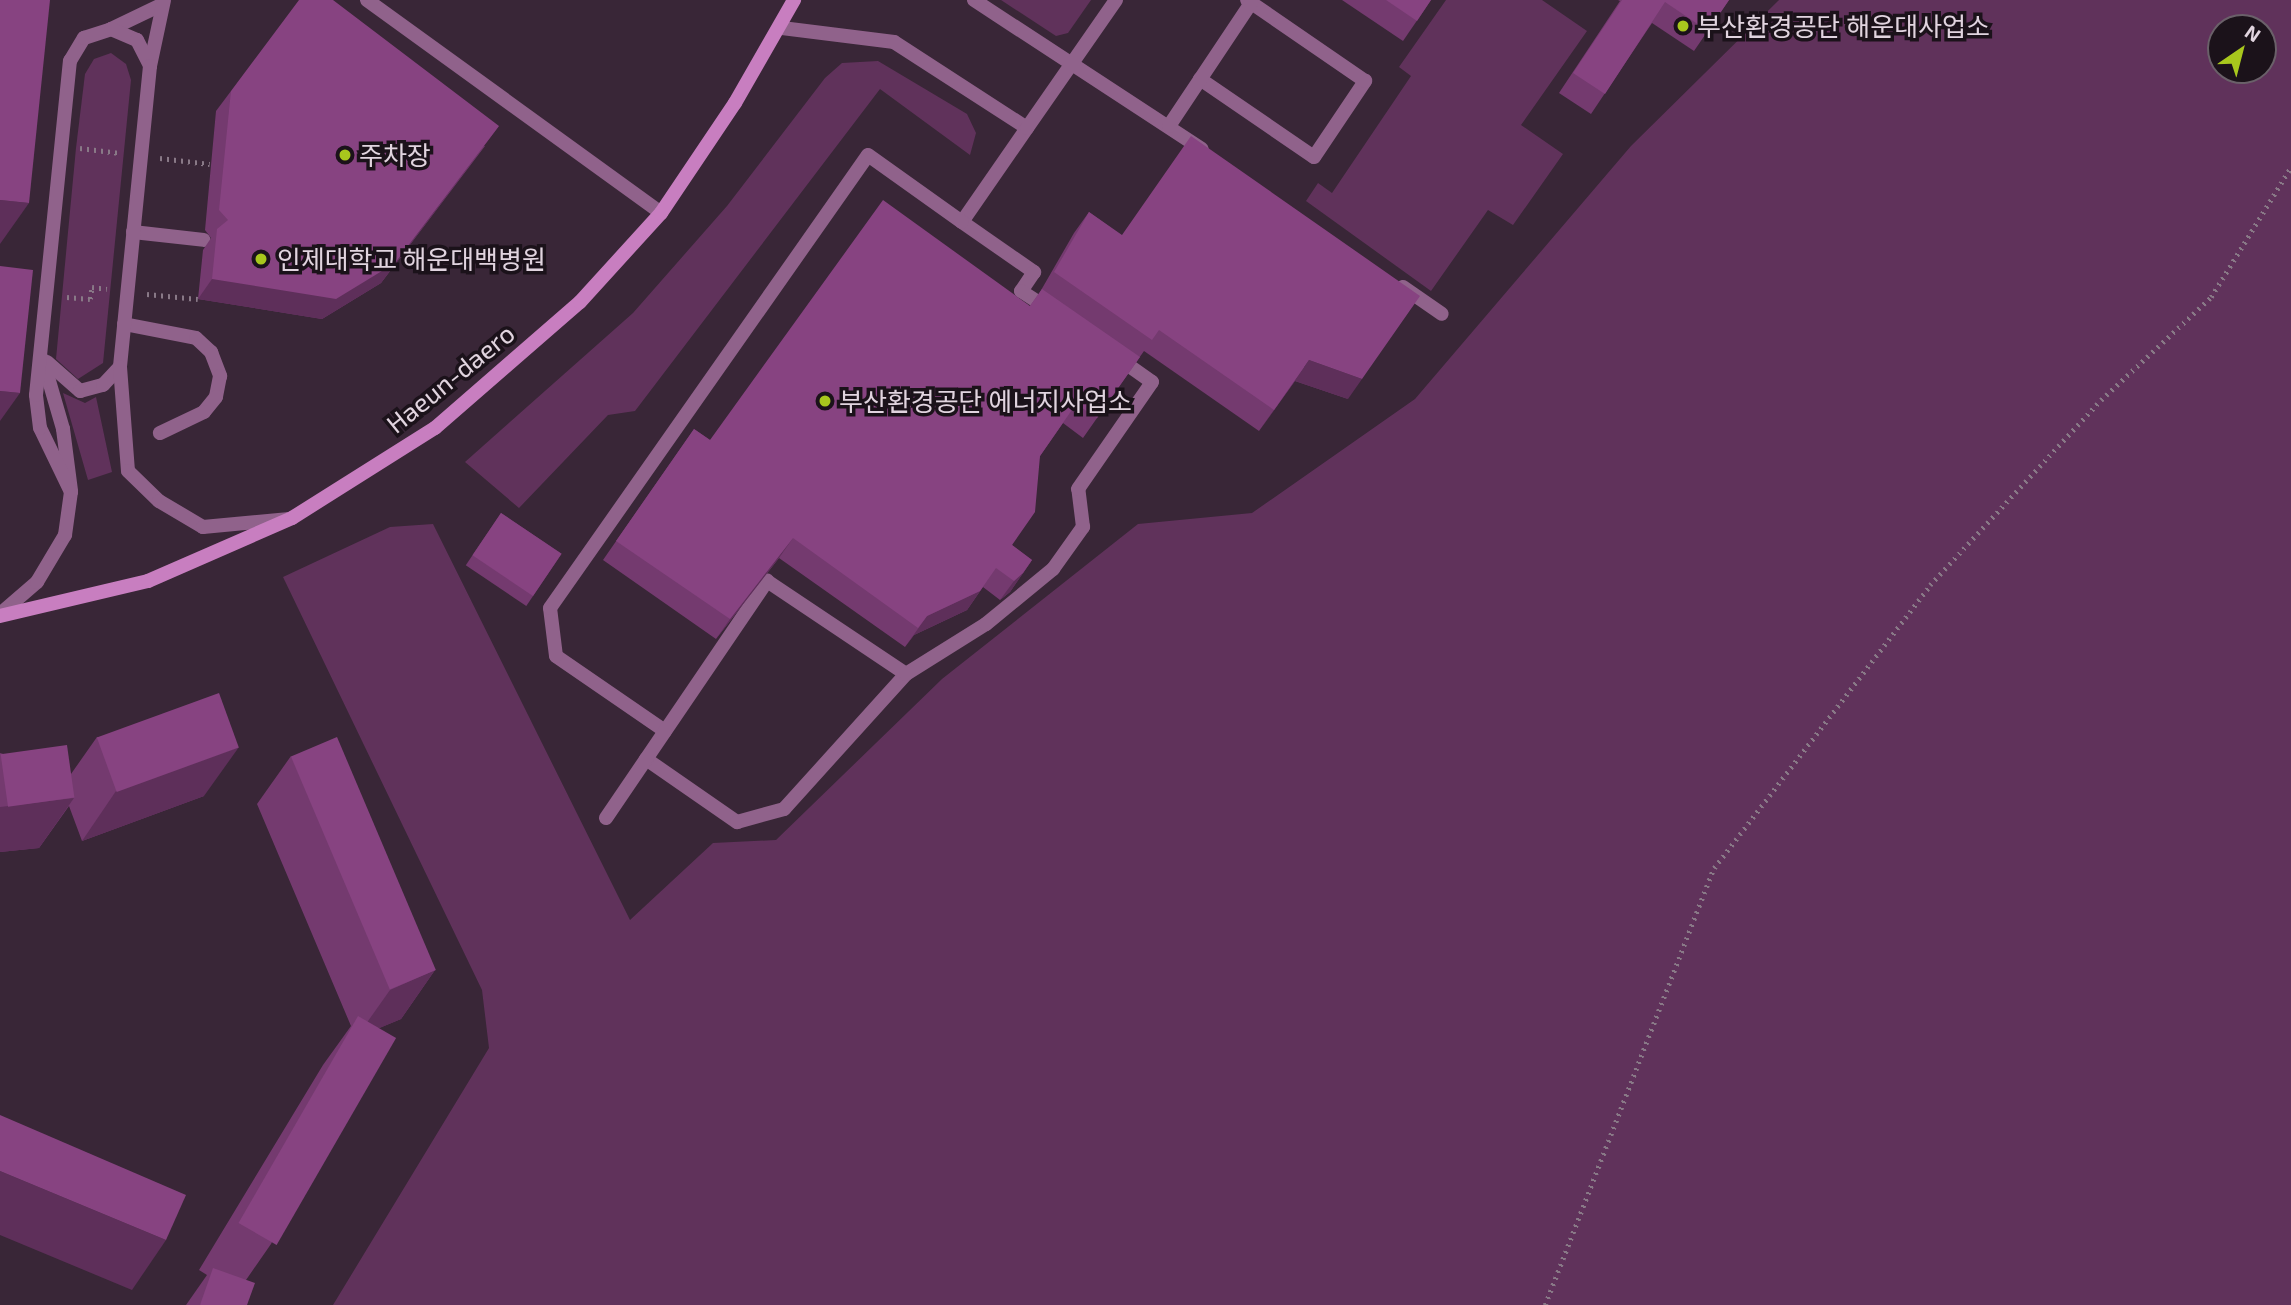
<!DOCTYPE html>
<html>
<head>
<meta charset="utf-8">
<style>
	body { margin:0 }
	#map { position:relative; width:2291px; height:1305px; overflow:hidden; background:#392637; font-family:"Exo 2","Noto Sans KR",sans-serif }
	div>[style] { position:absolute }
	.green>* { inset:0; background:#60325b }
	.path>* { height:4.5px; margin-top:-2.25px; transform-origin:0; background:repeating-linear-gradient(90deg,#897987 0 2px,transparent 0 7px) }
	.lane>* { height:14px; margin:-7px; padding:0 7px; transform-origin:7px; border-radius:7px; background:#90628b }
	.street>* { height:14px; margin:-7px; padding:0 7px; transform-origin:7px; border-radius:7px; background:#90628b }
	.secondary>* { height:14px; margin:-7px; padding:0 7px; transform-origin:7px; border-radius:7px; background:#c87ec0 }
	.wall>* { inset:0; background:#743a6f; transform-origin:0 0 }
	.shaded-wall>* { inset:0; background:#5e2f5a }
	.building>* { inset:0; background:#874381; transform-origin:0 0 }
	.dots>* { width:19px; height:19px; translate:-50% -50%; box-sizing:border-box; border:4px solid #1b121a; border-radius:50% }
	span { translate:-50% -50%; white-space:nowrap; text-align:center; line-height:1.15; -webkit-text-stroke:7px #1b121a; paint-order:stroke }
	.poi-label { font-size:26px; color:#e1d4df }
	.left { translate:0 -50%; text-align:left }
	.street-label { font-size:26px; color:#e1d4df }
	.north { position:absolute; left:2207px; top:14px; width:70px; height:70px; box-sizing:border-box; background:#1b121a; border:2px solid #6a6069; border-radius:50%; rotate:35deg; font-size:19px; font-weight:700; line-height:28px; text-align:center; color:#e1d4df }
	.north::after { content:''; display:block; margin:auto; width:24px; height:32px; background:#a8c71d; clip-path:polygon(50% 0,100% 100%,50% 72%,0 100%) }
</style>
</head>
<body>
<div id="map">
	<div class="green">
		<i style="clip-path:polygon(1001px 0,1091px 0,1068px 33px,1056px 36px)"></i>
		<i style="clip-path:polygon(1446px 0,1542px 0,1587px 31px,1521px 125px,1563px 154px,1513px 225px,1488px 210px,1431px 291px,1306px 201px,1318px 183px,1332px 193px,1411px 76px,1399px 67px)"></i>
		<i style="clip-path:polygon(evenodd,1779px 0,2291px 0,2291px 1305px,333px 1305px,489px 1048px,482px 990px,283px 577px,390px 527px,433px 524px,630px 920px,713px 843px,776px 840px,942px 679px,1138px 524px,1252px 513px,1415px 399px,1631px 146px,1779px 0,2221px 28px,2263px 28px,2263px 70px,2221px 70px,2221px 28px)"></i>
		<i style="clip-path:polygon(111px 53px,126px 64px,131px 80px,103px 363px,78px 379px,56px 359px,76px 148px,85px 74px,94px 59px)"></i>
		<i style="clip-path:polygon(878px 61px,967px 114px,976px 133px,970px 155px,880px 89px,635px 411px,608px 415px,519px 508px,465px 462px,633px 313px,727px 206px,825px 78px,842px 63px)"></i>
		<i style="clip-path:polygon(63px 393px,85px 403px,96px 397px,112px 472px,88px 480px)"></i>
	</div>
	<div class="path">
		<i style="left:80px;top:148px;width:40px;rotate:7.1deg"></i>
		<i style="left:160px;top:158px;width:50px;rotate:6.8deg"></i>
		<i style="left:147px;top:294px;width:51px;rotate:5.6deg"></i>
		<i style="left:67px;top:297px;width:23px;rotate:5deg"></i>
		<i style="left:90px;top:299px;width:12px;rotate:-81deg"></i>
		<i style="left:92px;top:287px;width:15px;rotate:8deg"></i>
		<i style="left:1545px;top:1305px;width:469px;rotate:-68.9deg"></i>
		<i style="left:1714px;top:868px;width:356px;rotate:-52.6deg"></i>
		<i style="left:1930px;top:585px;width:252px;rotate:-47.3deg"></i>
		<i style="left:2101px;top:400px;width:151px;rotate:-43.1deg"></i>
		<i style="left:2211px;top:297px;width:153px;rotate:-58.4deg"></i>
	</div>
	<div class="lane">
		<i style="left:974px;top:0;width:272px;rotate:33.2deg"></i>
		<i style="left:782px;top:28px;width:113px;rotate:7.1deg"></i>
		<i style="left:894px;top:42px;width:158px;rotate:32.9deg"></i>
		<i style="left:1027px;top:128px;width:114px;rotate:124.7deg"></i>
		<i style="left:962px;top:222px;width:88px;rotate:34.8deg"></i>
		<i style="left:1034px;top:272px;width:23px;rotate:124deg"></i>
		<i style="left:1021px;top:291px;width:35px;rotate:33deg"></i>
		<i style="left:111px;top:29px;width:55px;rotate:-25.6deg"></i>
		<i style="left:150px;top:66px;width:67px;rotate:-78deg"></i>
		<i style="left:1200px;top:79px;width:138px;rotate:34.4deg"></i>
		<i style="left:1314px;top:157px;width:92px;rotate:-56.1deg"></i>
		<i style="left:1365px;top:81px;width:143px;rotate:-145.5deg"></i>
		<i style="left:1169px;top:126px;width:148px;rotate:-56.3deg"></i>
		<i style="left:1027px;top:128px;width:156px;rotate:-55.2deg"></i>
		<i style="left:133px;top:232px;width:71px;rotate:6.4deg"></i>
		<i style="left:1403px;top:287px;width:47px;rotate:34.7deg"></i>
		<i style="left:124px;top:324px;width:73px;rotate:11deg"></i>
		<i style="left:196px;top:338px;width:21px;rotate:43deg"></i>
		<i style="left:211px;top:352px;width:26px;rotate:69deg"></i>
		<i style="left:220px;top:376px;width:21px;rotate:101deg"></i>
		<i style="left:216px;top:397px;width:19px;rotate:129deg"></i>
		<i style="left:204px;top:412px;width:49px;rotate:154.5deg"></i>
		<i style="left:43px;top:360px;width:72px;rotate:73.8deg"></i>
		<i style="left:63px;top:429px;width:63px;rotate:82.6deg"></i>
		<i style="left:47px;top:362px;width:44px;rotate:41.3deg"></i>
		<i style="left:80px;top:391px;width:24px;rotate:-15deg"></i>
		<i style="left:103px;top:385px;width:25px;rotate:-47deg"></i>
		<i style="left:0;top:614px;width:49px;rotate:-40.9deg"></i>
		<i style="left:37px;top:582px;width:55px;rotate:-59.2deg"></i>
		<i style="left:65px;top:535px;width:43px;rotate:-82.1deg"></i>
		<i style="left:71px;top:492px;width:71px;rotate:-115.8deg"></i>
		<i style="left:40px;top:428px;width:33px;rotate:-97deg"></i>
		<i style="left:36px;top:395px;width:336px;rotate:-84.2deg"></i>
		<i style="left:70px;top:61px;width:27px;rotate:-59deg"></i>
		<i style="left:84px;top:38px;width:28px;rotate:-18deg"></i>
		<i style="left:111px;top:29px;width:28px;rotate:23deg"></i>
		<i style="left:137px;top:40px;width:29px;rotate:63deg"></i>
		<i style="left:150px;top:66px;width:302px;rotate:95.7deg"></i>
		<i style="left:120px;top:367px;width:104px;rotate:85.6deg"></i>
		<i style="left:128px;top:471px;width:43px;rotate:44.1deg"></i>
		<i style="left:159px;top:501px;width:51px;rotate:30.6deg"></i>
		<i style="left:203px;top:527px;width:84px;rotate:-5.4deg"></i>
		<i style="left:665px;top:731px;width:132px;rotate:-145.5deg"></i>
		<i style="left:556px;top:656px;width:48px;rotate:-97.1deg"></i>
		<i style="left:550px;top:608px;width:553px;rotate:-54.93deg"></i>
		<i style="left:868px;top:155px;width:115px;rotate:35.5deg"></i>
		<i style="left:646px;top:759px;width:111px;rotate:34.7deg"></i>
		<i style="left:737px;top:822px;width:49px;rotate:-15.5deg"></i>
		<i style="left:784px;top:809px;width:182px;rotate:-47.9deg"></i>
		<i style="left:606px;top:818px;width:287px;rotate:-55.8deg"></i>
		<i style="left:767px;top:581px;width:167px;rotate:33.8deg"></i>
		<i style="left:906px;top:674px;width:94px;rotate:-32deg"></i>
		<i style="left:986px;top:624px;width:87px;rotate:-39.4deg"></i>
		<i style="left:1053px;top:569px;width:52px;rotate:-54.5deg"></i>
		<i style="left:1083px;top:527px;width:38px;rotate:-97deg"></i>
		<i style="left:1078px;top:489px;width:130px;rotate:-55.3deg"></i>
		<i style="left:1152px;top:382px;width:42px;rotate:-144.8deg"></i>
	</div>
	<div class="street">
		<i style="left:367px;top:0;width:363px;rotate:35.9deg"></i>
	</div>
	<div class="secondary">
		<i style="left:0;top:616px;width:152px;rotate:-13.3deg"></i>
		<i style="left:148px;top:581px;width:157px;rotate:-23.6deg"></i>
		<i style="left:292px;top:518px;width:169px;rotate:-32.2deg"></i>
		<i style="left:435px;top:428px;width:192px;rotate:-41deg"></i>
		<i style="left:580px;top:302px;width:120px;rotate:-47.7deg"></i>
		<i style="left:661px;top:213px;width:133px;rotate:-56.1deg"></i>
		<i style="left:735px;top:103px;width:119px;rotate:-60.2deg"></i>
	</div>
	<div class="wall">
		<i style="clip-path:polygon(1342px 0,1431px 0,1403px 41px)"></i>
		<i style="clip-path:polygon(1618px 0,1729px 0,1694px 51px,1652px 23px,1591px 114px,1559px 93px,1620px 1px)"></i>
		<i style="clip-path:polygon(231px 91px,485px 146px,381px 283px,322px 319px,198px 299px,203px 250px,211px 238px,205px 230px,216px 111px)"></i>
		<i style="clip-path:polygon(1089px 212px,1348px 399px,1295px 381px,1259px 431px,1144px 351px,1083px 438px,1063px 423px,1040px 456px,1012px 545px,1032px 560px,1010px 592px,1000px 600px,983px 587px,967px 610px,914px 635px,905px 647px,779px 558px,716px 639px,603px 560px,694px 429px,710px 440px,1030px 306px,1040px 292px,1074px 233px)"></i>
		<i style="left:501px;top:513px;width:73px;height:63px;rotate:34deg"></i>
		<i style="clip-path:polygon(97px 737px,204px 796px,82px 841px,69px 806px,39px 848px,0 852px,0 753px,71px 774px)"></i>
		<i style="clip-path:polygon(291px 756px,435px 970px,401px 1019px,379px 1028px,271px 1244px,246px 1280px,200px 1305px,186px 1305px,207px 1275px,199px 1270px,323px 1065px,351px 1026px,257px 804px)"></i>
	</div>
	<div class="shaded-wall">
		<i style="clip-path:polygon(499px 126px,381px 283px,322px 319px,198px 299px,212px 279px)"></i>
		<i style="clip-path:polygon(0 200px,29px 203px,0 244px)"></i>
		<i style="clip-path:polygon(1309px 360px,1362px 379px,1348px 399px,1295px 381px,1259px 431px)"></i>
		<i style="clip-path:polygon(0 391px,20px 393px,0 421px)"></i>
		<i style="clip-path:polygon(793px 538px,779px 558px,716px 639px,730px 619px)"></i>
		<i style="clip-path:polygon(1032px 560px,1010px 592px,1000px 600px,1014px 581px)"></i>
		<i style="clip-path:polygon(980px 591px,967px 610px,914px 635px,905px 647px,927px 616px)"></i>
		<i style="clip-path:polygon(239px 747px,204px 796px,82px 841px,116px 791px)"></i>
		<i style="clip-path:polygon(74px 798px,39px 848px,0 852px,0 807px)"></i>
		<i style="clip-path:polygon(435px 970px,401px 1019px,356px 1038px,390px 990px)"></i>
		<i style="clip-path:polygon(0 1171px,166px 1240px,132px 1290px,0 1235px)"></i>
	</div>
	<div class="building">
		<i style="clip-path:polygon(0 0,50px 0,29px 203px,0 200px)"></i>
		<i style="clip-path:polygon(299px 0,333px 0,499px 126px,395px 263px,336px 299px,212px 279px,217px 229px,228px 220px,219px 210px,231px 91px)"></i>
		<i style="clip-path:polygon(1386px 0,1431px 0,1417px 21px)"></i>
		<i style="clip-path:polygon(1622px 0,1729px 0,1708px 31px,1665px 2px,1605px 94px,1573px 73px)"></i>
		<i style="clip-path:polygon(1191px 136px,1420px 296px,1362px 379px,1309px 360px,1274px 410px,1159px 330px,1152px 340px,1054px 272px,1089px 212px,1122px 235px)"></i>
		<i style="clip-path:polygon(883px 200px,1030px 306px,1042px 289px,1140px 357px,1097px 418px,1076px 404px,1040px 456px,1035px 512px,1012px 545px,1032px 560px,1023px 573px,1014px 581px,996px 568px,980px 591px,927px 616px,918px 628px,793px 538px,730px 619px,616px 541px,694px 429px,710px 440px)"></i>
		<i style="clip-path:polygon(0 266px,33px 270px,20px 393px,0 391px)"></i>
		<i style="left:501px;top:513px;width:73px;height:51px;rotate:34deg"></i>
		<i style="left:219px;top:693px;width:58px;height:130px;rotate:70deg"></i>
		<i style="left:337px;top:737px;width:253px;height:50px;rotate:67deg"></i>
		<i style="left:67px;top:745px;width:53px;height:67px;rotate:82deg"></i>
		<i style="left:358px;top:1016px;width:44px;height:239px;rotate:30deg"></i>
		<i style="clip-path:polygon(0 1115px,186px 1195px,166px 1240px,0 1171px)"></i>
		<i style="clip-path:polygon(213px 1268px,255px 1283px,247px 1305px,200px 1305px)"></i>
	</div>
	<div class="dots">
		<i style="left:1683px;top:26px;background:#a8c71d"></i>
		<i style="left:345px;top:155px;background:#a8c71d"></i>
		<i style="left:261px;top:259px;background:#a8c71d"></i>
		<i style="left:825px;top:401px;background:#a8c71d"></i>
	</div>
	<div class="poi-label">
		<span class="left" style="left:1697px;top:26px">부산환경공단 해운대사업소</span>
		<span class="left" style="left:359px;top:155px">주차장</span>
		<span class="left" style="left:277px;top:259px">인제대학교 해운대백병원</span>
		<span class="left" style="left:839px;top:401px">부산환경공단 에너지사업소</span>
	</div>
	<div class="street-label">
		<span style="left:450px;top:378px;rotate:-39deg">Haeun-daero</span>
	</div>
	<div class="north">N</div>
</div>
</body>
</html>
